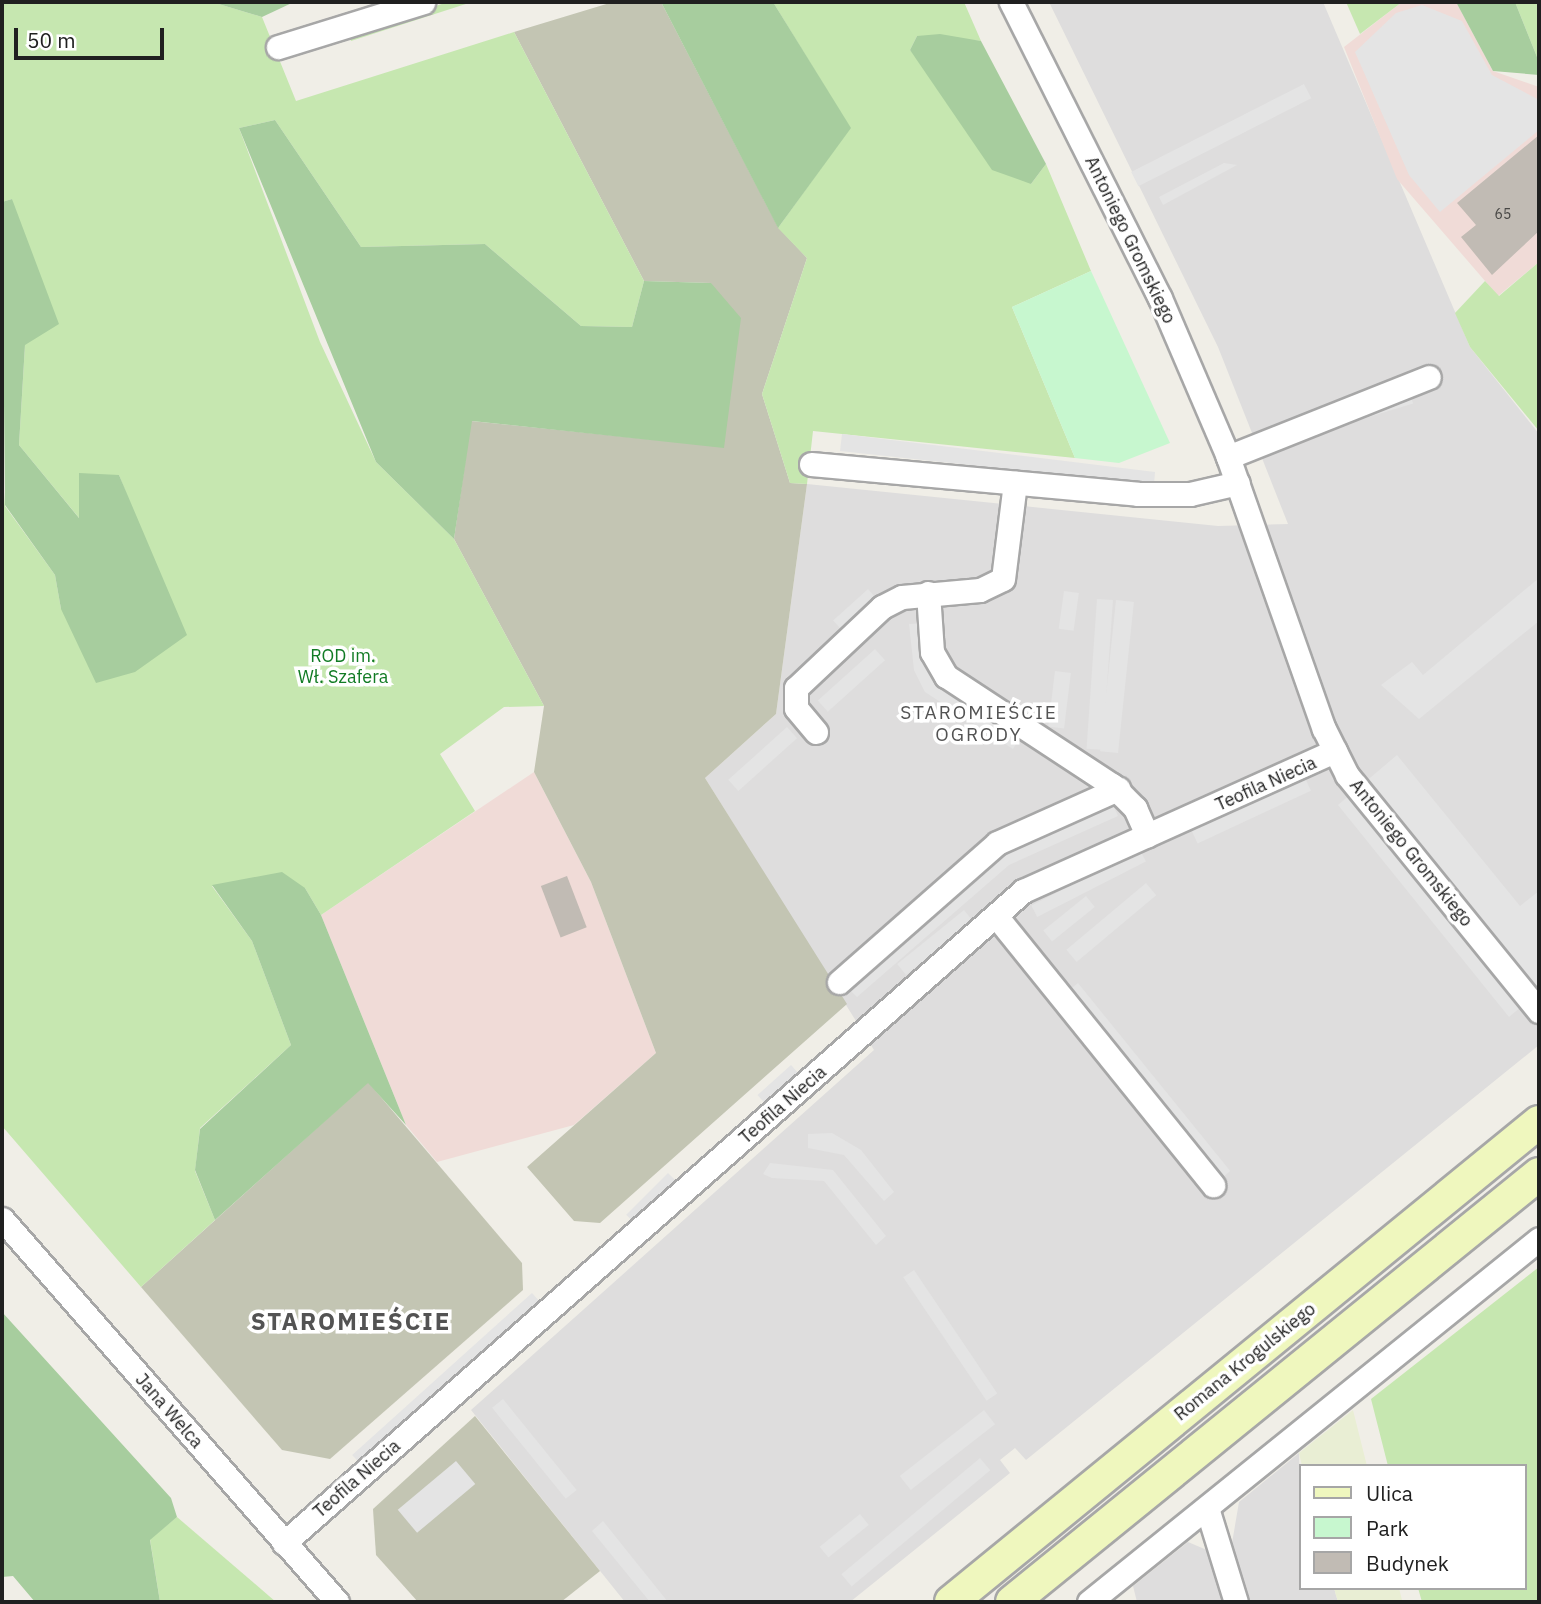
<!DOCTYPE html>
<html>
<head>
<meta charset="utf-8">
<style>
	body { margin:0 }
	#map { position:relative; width:1541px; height:1604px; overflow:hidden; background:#f0eee7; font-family:"IBM Plex Sans",sans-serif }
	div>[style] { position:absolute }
	.residential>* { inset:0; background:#dedddd }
	.commercial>* { inset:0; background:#f0dbd7 }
	.construction>* { inset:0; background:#c3c5b3 }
	.farmland>* { inset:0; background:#e9eed4 }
	.grass>* { inset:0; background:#c6e7b0 }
	.forest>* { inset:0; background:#a7cd9e }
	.park>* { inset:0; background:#c7f7cf }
	.parking>* { inset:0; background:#e4e4e4; transform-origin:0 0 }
	.building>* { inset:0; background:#c1bbb4; transform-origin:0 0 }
	.roads { filter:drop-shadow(2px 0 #a7a7a7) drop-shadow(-2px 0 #a7a7a7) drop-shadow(0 2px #a7a7a7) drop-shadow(0 -2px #a7a7a7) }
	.minor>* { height:23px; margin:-11.5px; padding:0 11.5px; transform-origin:11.5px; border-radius:11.5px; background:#fff }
	.secondary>* { height:32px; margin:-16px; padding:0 16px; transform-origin:16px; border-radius:16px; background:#eff7be }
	span { translate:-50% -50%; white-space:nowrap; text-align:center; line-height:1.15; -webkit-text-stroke:7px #fff; paint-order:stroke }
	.number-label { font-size:14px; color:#484745 }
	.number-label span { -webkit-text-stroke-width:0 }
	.street-label { font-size:18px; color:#202020 }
	.park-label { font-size:18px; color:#117b24 }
	.neighbourhood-label { font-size:19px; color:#535353; letter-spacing:2px }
	.district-label { font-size:24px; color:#535353; font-weight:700; letter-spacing:2px }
	.frame { position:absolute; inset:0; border:4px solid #202020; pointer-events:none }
	.legend { position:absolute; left:1299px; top:1464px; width:228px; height:126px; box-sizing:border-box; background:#fff; border:2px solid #a6a6a6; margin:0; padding:9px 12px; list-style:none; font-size:21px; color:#202020 }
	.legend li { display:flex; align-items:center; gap:14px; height:35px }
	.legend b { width:35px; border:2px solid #a6a6a6 }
	.scale { position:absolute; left:14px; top:28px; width:150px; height:32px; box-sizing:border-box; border:4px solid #202020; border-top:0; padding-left:9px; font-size:21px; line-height:24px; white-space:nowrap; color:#202020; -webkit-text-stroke:5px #fff; paint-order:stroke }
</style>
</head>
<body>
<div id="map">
	<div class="residential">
		<i style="clip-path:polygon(1049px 2px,1323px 2px,1470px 347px,1539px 434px,1539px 1045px,1026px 1460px,1015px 1448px,1000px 1460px,1010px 1473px,850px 1602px,625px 1602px,471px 1410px,874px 1050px,705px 778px,776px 714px,807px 484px,1218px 526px,1288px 524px,1218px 347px)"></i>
		<i style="clip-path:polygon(1299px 1453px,1301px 1588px,1334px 1588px,1338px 1602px,1244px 1602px,1231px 1549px,1239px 1502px)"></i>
		<i style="clip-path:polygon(1188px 1542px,1214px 1553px,1226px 1602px,1137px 1602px,1133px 1586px)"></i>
	</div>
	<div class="commercial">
		<i style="clip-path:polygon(1402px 2px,1456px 2px,1493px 71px,1539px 87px,1539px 262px,1498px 296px,1397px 179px,1344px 47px)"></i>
		<i style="clip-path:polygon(534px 772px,591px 882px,656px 1053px,574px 1125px,437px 1162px,406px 1125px,321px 915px)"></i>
	</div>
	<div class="construction">
		<i style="clip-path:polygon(613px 2px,661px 2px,778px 227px,807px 258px,762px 394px,790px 483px,807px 484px,776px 714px,705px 778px,847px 1004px,600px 1223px,574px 1221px,527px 1167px,656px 1053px,591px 882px,534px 772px,544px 706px,454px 539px,471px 421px,724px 447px,711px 283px,644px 281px,514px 32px)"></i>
		<i style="clip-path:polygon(368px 1082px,522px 1263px,523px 1290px,330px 1459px,282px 1450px,141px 1287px)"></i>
		<i style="clip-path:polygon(475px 1416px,600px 1571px,561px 1602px,418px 1602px,376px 1555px,373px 1509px)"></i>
	</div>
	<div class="farmland">
		<i style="clip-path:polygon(1353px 1410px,1367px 1466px,1302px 1466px,1299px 1453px)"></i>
		<i style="clip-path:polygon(1334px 1588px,1399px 1588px,1402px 1600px,1338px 1602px)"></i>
	</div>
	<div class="grass">
		<i style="clip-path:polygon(2px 2px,212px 2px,262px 17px,296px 101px,514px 32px,644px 281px,632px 327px,581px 326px,485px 244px,361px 247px,275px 120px,239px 128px,320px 342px,376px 462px,454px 539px,544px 706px,504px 707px,440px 754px,475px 811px,321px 915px,305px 888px,212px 886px,252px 941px,291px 1045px,200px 1128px,195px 1171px,215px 1220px,141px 1287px,2px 1126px,2px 464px,5px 506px,55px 575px,61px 609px,133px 511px,119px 475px,80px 519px,19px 445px,25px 345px,12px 199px,2px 202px)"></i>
		<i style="clip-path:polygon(448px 2px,472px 2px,351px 41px,349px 34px)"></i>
		<i style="clip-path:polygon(773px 2px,964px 2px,981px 41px,917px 36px,910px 50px,1031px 184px,1046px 164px,1091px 271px,1012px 307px,1075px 458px,813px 431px,807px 484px,790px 483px,762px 394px,807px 258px,778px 228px,850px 128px)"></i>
		<i style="clip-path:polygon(1346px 2px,1402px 2px,1360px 34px)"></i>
		<i style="clip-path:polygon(1515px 2px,1539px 2px,1539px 62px)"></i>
		<i style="clip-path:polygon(1539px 262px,1539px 431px,1470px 347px,1455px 313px,1485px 281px,1499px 296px)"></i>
		<i style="clip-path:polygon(1539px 1267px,1539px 1602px,1422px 1602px,1418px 1588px,1525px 1588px,1525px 1466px,1388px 1466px,1371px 1399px)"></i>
		<i style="clip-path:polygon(177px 1517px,276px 1602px,160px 1602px,150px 1539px)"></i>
	</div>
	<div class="forest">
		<i style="clip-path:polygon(212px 2px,294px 2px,262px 17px)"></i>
		<i style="clip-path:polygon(661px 2px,773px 2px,851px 128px,778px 228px)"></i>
		<i style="clip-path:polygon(1456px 2px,1515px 2px,1539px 62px,1539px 75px,1493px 71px)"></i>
		<i style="clip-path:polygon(940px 34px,981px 41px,1046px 164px,1031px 184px,992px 170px,910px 50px,917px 36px)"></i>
		<i style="clip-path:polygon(275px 120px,361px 247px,485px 244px,581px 326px,632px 327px,644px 281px,711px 283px,741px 318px,724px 448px,472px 421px,454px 539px,376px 462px,239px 128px)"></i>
		<i style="clip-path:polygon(12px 199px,59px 324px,25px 345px,19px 445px,79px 518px,79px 473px,119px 475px,187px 635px,135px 672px,96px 683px,61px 609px,55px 575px,5px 505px,2px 202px)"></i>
		<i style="clip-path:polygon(282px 872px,305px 888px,321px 915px,406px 1125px,368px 1083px,215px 1220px,195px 1170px,200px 1129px,291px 1045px,252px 941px,212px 885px)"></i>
		<i style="clip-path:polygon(2px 1312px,171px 1498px,177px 1517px,150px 1540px,160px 1602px,35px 1602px,13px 1576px,2px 1577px)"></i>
	</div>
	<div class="park">
		<i style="clip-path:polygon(1091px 271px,1170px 443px,1119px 463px,1075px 458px,1012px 307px)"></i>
	</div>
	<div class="parking">
		<i style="clip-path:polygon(1422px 5px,1462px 21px,1492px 75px,1539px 100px,1539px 130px,1440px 212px,1409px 175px,1355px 52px,1396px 13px)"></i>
		<i style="left:1304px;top:84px;width:16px;height:194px;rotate:63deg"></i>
		<i style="clip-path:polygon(1224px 163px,1237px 165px,1163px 205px,1159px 197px)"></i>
		<i style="left:1409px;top:390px;width:14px;height:163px;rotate:73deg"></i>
		<i style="clip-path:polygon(842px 434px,1155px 472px,1154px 485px,840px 451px)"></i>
		<i style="clip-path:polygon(1539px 578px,1539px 621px,1419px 719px,1381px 685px,1412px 662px,1423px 675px)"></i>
		<i style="left:868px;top:589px;width:15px;height:47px;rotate:48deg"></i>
		<i style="left:1064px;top:591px;width:15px;height:38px;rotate:8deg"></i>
		<i style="left:1097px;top:599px;width:16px;height:150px;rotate:4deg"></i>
		<i style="left:1116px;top:600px;width:18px;height:152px;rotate:6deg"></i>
		<i style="clip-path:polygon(923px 623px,932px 679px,1020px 737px,1013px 749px,925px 692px,914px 670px,909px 624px)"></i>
		<i style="left:875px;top:649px;width:15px;height:77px;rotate:48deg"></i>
		<i style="left:1055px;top:671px;width:16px;height:56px;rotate:7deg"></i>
		<i style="left:787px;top:727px;width:15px;height:79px;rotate:48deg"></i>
		<i style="clip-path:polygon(1397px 755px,1520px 906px,1539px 891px,1539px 992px,1509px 1017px,1338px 805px)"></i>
		<i style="left:1305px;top:778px;width:14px;height:125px;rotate:65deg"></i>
		<i style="clip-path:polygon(1112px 803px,1118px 816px,1009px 865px,857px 997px,848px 988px,1004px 850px)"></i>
		<i style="left:1140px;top:850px;width:13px;height:122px;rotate:63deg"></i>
		<i style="left:1146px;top:883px;width:16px;height:104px;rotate:50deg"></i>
		<i style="left:1086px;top:896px;width:14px;height:55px;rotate:51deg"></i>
		<i style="left:964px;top:910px;width:14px;height:86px;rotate:51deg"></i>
		<i style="left:1078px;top:983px;width:242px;height:14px;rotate:51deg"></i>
		<i style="left:791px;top:1065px;width:15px;height:45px;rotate:48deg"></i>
		<i style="clip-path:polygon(832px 1133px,861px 1150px,894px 1192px,884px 1201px,844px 1155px,808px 1148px,808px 1134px)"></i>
		<i style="clip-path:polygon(770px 1163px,833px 1170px,886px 1236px,876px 1245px,824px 1181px,772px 1178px,763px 1174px)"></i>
		<i style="left:668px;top:1173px;width:16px;height:59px;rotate:45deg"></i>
		<i style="left:914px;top:1270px;width:149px;height:13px;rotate:56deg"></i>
		<i style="left:532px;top:1293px;width:15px;height:242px;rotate:48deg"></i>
		<i style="left:503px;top:1399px;width:117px;height:14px;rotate:51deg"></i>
		<i style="left:984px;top:1410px;width:18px;height:107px;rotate:52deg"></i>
		<i style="left:980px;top:1458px;width:16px;height:181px;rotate:50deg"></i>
		<i style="left:456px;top:1461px;width:30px;height:76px;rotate:50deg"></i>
		<i style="left:860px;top:1514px;width:14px;height:52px;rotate:51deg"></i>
		<i style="clip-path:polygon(603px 1521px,668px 1602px,650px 1602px,592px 1531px)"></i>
	</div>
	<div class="building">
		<i style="clip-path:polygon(1539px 135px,1539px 231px,1492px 275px,1461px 237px,1476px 225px,1457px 203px)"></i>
		<i style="left:567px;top:876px;width:55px;height:28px;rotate:69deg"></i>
	</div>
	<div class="roads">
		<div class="minor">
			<i style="left:1011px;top:2px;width:331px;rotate:63.3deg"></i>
			<i style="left:1160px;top:298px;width:173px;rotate:66.8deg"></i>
			<i style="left:1228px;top:457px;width:288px;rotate:70.6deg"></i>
			<i style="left:1324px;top:729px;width:51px;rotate:63.4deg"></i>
			<i style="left:1347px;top:775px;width:304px;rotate:50.9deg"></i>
			<i style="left:278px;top:47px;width:152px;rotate:-17.2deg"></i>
			<i style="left:1228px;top:457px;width:216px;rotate:-21.7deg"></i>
			<i style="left:811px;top:464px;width:328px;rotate:5.2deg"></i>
			<i style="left:1138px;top:494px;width:52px"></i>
			<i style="left:1190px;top:494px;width:49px;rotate:-12.9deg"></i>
			<i style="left:928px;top:593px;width:59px;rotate:86.1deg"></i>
			<i style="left:932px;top:652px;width:28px;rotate:60deg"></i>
			<i style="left:946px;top:676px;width:199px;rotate:33.3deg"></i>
			<i style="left:1112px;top:785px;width:33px;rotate:45deg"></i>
			<i style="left:1135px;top:808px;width:30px;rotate:66deg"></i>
			<i style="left:816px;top:732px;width:31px;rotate:-130deg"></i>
			<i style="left:796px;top:708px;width:20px;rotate:-90deg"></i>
			<i style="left:796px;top:688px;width:118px;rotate:-43.3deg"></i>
			<i style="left:882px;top:607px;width:22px;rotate:-27deg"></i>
			<i style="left:902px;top:597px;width:78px;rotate:-5.1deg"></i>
			<i style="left:980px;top:590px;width:25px;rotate:-26deg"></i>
			<i style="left:1003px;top:579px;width:97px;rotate:-82.9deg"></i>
			<i style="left:996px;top:916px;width:346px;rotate:51.1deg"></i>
			<i style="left:839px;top:982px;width:210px;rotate:-41.3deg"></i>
			<i style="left:997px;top:843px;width:133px;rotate:-24.1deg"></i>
			<i style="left:2px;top:1219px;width:509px;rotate:48.82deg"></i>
			<i style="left:1207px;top:1508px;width:98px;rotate:72.9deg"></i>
			<i style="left:284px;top:1543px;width:986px;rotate:-41.42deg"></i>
			<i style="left:1023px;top:891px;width:342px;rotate:-24.2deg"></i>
			<i style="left:1089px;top:1602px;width:578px;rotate:-38.89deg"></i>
		</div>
		<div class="secondary">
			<i style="left:951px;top:1602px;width:759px;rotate:-39.23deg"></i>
			<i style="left:1012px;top:1602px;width:679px;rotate:-39.08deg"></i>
		</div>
	</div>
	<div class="number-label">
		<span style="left:1503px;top:214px">65</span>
	</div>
	<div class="street-label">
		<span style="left:1130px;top:240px;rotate:64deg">Antoniego Gromskiego</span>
		<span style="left:1266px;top:784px;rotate:-24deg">Teofila Niecia</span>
		<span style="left:1411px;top:853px;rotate:51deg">Antoniego Gromskiego</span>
		<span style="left:783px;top:1105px;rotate:-41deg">Teofila Niecia</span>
		<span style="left:1245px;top:1362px;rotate:-39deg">Romana Krogulskiego</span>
		<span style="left:169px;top:1411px;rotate:49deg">Jana Welca</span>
		<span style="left:357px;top:1479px;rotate:-41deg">Teofila Niecia</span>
	</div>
	<div class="park-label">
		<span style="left:343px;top:667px">ROD im.<br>Wł. Szafera</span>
	</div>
	<div class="neighbourhood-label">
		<span style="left:979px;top:724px">STAROMIEŚCIE<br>OGRODY</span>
	</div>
	<div class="district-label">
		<span style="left:351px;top:1322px">STAROMIEŚCIE</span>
	</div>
	<div class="frame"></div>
	<ul class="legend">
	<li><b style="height:9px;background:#eff7be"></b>Ulica</li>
	<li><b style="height:19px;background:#c7f7cf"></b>Park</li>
	<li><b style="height:19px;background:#c1bbb4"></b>Budynek</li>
	</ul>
	<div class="scale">50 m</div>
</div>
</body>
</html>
